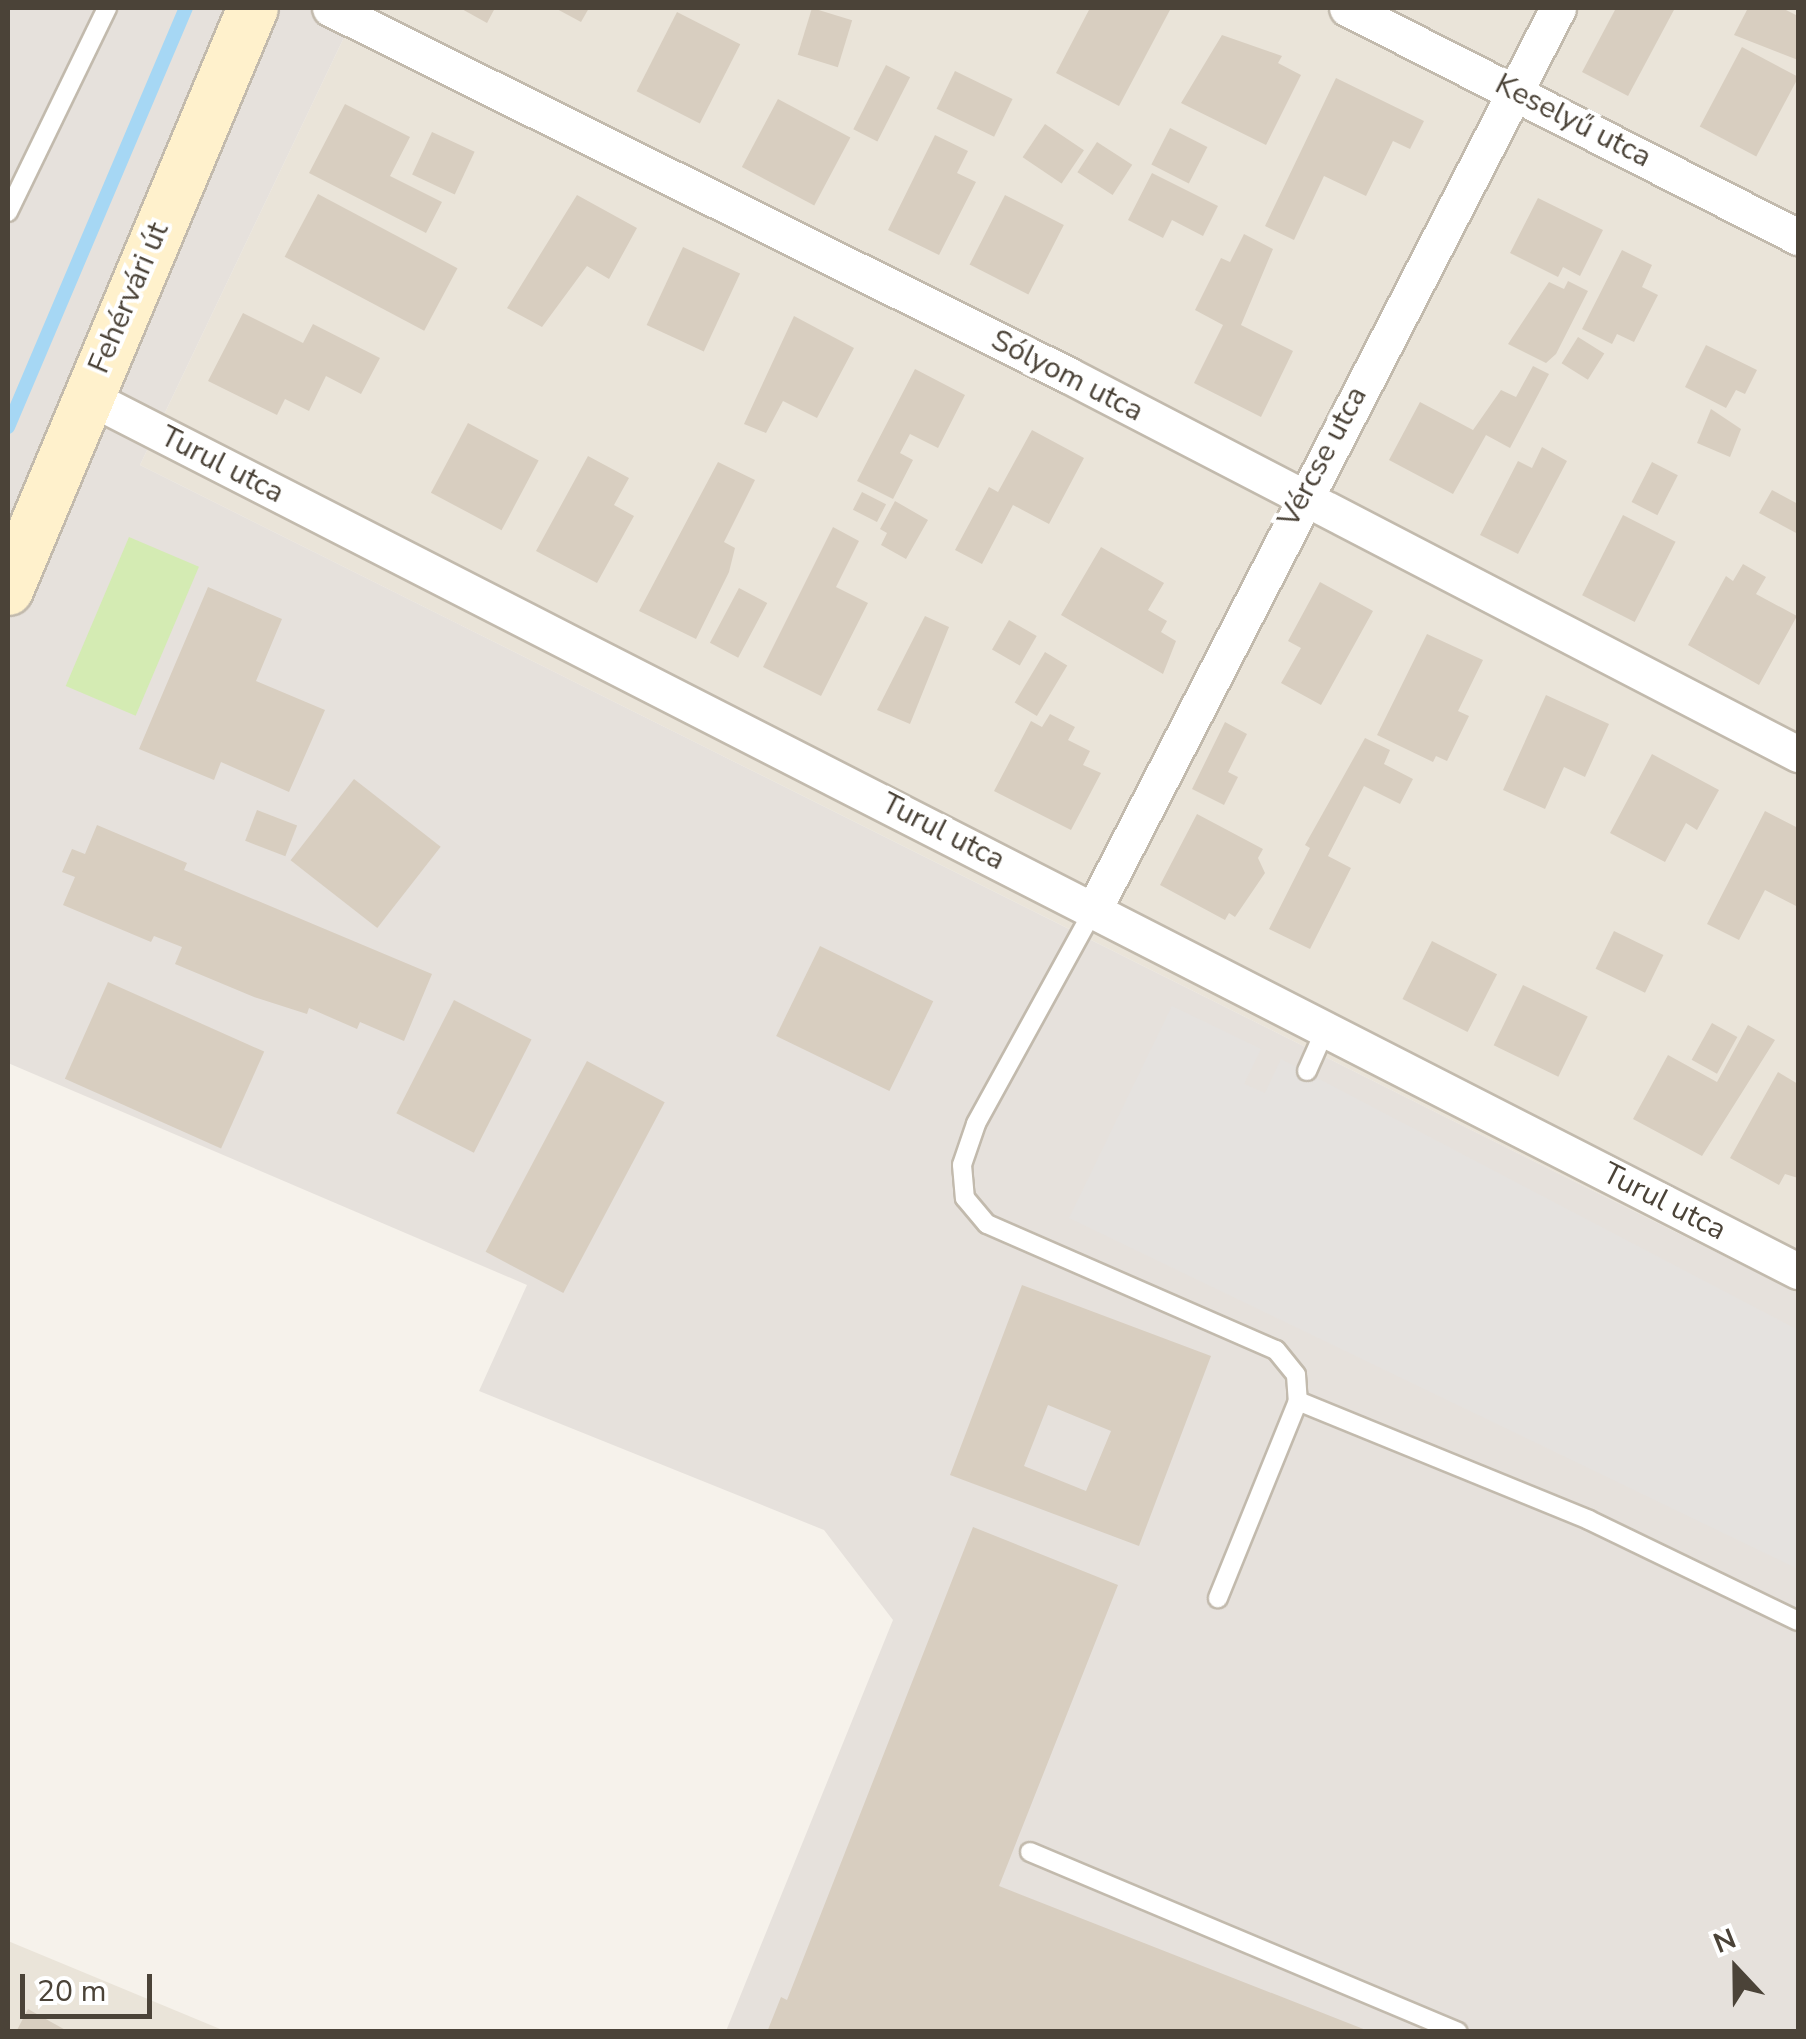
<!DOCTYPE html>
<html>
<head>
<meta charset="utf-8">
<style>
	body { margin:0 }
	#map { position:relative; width:1806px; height:2039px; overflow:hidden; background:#f6f2eb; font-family:"Nunito Sans",sans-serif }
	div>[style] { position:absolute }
	.residential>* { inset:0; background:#eae4d9 }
	.industrial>* { inset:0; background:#e6e1dc }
	.green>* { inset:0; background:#d4ebb3; transform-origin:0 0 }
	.parking>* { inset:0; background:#e5e2df }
	.stream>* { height:14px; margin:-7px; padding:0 7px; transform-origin:7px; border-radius:7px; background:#a6d7f4 }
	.building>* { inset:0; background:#d8cec0; transform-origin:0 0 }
	.roads { filter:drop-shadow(2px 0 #c2baad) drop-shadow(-2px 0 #c2baad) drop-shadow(0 2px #c2baad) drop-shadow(0 -2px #c2baad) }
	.service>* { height:18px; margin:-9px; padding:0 9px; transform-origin:9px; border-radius:9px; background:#fff }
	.minor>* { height:35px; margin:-17.5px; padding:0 17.5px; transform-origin:17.5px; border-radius:17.5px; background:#fff }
	.secondary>* { height:50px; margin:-25px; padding:0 25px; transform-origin:25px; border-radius:25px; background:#fff1cc }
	span { translate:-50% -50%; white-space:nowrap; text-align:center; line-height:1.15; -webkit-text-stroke:8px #fff; paint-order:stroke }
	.street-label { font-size:30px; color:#4b4338 }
	.frame { position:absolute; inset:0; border:10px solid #4b4338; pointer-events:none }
	.north { position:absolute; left:1686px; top:1919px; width:100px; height:100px; -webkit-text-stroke:8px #fff; paint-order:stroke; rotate:338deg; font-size:28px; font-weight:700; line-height:40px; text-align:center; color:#4b4338 }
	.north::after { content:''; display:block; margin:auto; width:35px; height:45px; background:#4b4338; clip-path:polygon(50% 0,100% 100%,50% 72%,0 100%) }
	.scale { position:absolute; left:20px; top:1974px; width:132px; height:45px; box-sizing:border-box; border:5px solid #4b4338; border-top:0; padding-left:12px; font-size:30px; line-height:35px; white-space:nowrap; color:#4b4338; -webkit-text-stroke:8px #fff; paint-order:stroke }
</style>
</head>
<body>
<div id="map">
	<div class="residential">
		<i style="clip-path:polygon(358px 8px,1798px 8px,1798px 1293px,140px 465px)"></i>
		<i style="clip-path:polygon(8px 1941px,225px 2031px,8px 2031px)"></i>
	</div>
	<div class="industrial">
		<i style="clip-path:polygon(8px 8px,358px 8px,140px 465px,1798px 1293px,1798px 2031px,726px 2031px,893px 1620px,824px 1530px,479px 1391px,527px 1285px,8px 1063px)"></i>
	</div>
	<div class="green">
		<i style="left:129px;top:537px;width:76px;height:162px;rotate:23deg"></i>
	</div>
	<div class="parking">
		<i style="clip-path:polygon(1172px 1006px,1261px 1049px,1244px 1084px,1265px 1093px,1281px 1059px,1798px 1330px,1798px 1569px,1069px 1218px)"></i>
	</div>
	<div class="stream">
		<i style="left:8px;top:427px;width:455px;rotate:-67deg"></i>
	</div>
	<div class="building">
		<i style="clip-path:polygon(460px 8px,495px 8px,487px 23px)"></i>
		<i style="clip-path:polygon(555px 8px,589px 8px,581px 22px)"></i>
		<i style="left:812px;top:8px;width:42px;height:49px;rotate:17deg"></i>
		<i style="clip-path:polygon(1090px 8px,1171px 8px,1119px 106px,1056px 73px)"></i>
		<i style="clip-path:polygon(1616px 8px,1675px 8px,1628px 96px,1582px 72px)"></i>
		<i style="clip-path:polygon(1748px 8px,1782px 8px,1798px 16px,1798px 60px,1734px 35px)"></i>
		<i style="left:677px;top:12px;width:71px;height:89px;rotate:27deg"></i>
		<i style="clip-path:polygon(1222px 35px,1282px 56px,1278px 63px,1301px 75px,1266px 145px,1181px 103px)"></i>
		<i style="left:1742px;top:47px;width:64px;height:90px;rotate:28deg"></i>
		<i style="left:886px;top:65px;width:27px;height:72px;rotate:27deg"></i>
		<i style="left:955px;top:71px;width:64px;height:42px;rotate:26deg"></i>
		<i style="clip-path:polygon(1336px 78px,1424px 121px,1410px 149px,1393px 141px,1366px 196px,1324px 176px,1294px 240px,1265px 226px)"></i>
		<i style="left:778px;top:99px;width:82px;height:77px;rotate:28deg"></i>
		<i style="clip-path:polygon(345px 104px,410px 137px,390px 176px,442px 202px,426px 233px,309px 173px)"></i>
		<i style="left:1045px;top:124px;width:47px;height:40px;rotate:34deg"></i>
		<i style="left:1170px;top:128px;width:42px;height:41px;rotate:27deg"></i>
		<i style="left:432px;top:132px;width:47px;height:47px;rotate:25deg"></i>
		<i style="clip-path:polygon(935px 135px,968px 151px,957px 173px,976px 182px,939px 255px,888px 230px)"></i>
		<i style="left:1097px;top:142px;width:42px;height:36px;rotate:33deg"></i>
		<i style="clip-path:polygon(1152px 173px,1218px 206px,1203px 236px,1172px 220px,1163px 238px,1128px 220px)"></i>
		<i style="left:318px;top:194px;width:158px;height:71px;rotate:28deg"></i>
		<i style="clip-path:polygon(577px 195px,637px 228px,609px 279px,587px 266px,542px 327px,507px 308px)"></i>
		<i style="left:1005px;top:195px;width:66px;height:78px;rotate:27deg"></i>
		<i style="clip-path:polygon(1538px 198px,1603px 230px,1580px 276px,1563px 267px,1558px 277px,1510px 253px)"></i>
		<i style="clip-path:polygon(1244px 234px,1273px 249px,1241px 325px,1293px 351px,1261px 417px,1194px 383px,1223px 325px,1195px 310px,1221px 258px,1230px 262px)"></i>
		<i style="left:683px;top:247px;width:63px;height:86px;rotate:25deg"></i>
		<i style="clip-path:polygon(1622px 250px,1652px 265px,1642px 287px,1658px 295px,1634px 342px,1617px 334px,1612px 344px,1582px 329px)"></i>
		<i style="clip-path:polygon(1568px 281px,1588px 291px,1556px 354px,1546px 363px,1508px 344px,1549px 282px,1564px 289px)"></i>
		<i style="clip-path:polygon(243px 313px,303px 343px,313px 324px,380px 358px,361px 394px,326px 376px,309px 411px,285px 399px,277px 415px,208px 381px)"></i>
		<i style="clip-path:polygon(794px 316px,854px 348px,817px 418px,783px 401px,766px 433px,744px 424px)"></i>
		<i style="left:1578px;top:337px;width:31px;height:31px;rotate:32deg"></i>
		<i style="clip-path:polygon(1706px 345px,1757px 370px,1745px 394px,1736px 390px,1726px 408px,1685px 387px)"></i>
		<i style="clip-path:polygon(1533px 366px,1549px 374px,1510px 448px,1486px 435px,1453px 494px,1389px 460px,1420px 402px,1473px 430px,1501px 390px,1516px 397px)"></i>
		<i style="clip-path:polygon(915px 369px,965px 395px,938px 448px,910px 434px,900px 453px,913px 460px,893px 499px,857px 481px)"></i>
		<i style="clip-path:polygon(1711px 409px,1741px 429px,1730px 457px,1697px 443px)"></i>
		<i style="left:468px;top:423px;width:80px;height:79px;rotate:28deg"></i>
		<i style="clip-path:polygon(1032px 430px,1084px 458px,1049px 524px,1013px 505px,982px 564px,955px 550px,989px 487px,998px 492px)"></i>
		<i style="clip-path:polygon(1542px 447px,1567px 461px,1518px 554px,1480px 535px,1518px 461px,1532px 468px)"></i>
		<i style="clip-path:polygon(588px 456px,629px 478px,614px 505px,634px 516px,597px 583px,536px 551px)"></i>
		<i style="clip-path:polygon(718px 462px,755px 480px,724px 542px,735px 548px,729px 572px,696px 639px,639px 611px)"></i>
		<i style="left:1652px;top:462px;width:29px;height:45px;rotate:27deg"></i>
		<i style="clip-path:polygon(1772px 490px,1798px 504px,1798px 534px,1759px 513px)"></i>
		<i style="left:862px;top:492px;width:27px;height:20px;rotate:27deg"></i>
		<i style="clip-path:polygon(895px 501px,928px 520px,906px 559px,881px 545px,887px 533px,880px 529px)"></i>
		<i style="left:1623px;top:515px;width:59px;height:90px;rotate:27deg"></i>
		<i style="clip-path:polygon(833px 527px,859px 541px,836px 587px,868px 603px,821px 696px,763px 667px)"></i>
		<i style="clip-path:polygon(1101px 547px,1164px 583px,1148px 610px,1167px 621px,1161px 632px,1176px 641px,1163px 674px,1061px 615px)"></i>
		<i style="clip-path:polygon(1743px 564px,1766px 577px,1756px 594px,1797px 616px,1759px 685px,1688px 645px,1726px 576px,1733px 581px)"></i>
		<i style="clip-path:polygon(1320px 582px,1373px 611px,1321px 705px,1281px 683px,1301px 648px,1288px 641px)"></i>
		<i style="clip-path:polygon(208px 587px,282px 619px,256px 681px,325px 710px,289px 792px,221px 762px,214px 780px,139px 749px)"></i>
		<i style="left:739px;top:588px;width:32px;height:62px;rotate:28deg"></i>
		<i style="clip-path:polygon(925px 616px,949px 627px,910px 724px,877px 710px)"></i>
		<i style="left:1009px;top:620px;width:32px;height:34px;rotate:30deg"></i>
		<i style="clip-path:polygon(1427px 634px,1483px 660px,1458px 711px,1469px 716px,1447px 761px,1436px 756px,1433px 762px,1377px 735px)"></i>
		<i style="left:1045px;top:652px;width:26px;height:59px;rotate:31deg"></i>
		<i style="clip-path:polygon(1546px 695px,1609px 724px,1585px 777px,1564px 767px,1545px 809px,1503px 790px)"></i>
		<i style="clip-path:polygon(1050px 714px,1075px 727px,1068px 740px,1090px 751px,1083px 765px,1101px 773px,1071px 830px,994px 791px,1031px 721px,1042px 727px)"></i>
		<i style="clip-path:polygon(1225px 722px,1247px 734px,1228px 772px,1238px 777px,1224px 805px,1192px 789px)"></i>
		<i style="clip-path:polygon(1365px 738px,1390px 750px,1384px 764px,1413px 779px,1400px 804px,1364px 786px,1328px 856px,1351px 868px,1310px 949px,1269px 929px,1310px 848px,1305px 845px)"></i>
		<i style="clip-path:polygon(1652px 754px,1719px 790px,1697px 830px,1686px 823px,1665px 862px,1610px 833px)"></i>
		<i style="left:354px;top:779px;width:110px;height:103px;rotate:38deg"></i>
		<i style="left:257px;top:810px;width:43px;height:33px;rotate:21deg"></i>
		<i style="clip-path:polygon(1765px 811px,1798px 828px,1798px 902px,1796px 906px,1765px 890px,1739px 940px,1707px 924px)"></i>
		<i style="clip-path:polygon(1197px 814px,1263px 849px,1258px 858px,1265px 873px,1235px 917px,1229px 913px,1225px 920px,1160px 885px)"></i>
		<i style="clip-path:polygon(97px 825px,187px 863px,184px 870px,432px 974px,404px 1041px,360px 1022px,357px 1029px,309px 1008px,307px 1014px,254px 997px,175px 964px,182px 947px,154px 936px,151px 942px,63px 905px,75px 877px,62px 872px,72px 849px,85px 854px)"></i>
		<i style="left:1614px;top:931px;width:55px;height:42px;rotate:26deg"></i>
		<i style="left:1432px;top:941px;width:73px;height:65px;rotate:27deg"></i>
		<i style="left:820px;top:946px;width:126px;height:100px;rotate:26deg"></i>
		<i style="left:108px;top:982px;width:171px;height:106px;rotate:24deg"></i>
		<i style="left:1523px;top:985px;width:72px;height:67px;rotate:26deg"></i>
		<i style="left:454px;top:1000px;width:87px;height:127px;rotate:27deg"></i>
		<i style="left:1712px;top:1023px;width:29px;height:42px;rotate:29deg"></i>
		<i style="clip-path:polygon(1748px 1025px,1775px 1040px,1702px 1156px,1633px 1119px,1668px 1055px,1717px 1082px)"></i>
		<i style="left:587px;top:1061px;width:88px;height:216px;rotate:28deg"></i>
		<i style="clip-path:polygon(1778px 1072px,1798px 1084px,1798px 1178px,1785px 1174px,1779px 1185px,1730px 1158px)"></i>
		<i style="clip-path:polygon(evenodd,1022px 1285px,1211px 1356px,1139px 1546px,950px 1475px,1022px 1285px,1048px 1405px,1111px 1431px,1086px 1491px,1024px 1466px,1048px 1405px)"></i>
		<i style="clip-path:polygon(973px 1527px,1118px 1585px,999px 1886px,1371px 2032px,767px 2032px,781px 1997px,787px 2000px)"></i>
		<i style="clip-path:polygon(28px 2009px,69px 2032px,16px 2032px)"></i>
	</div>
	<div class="roads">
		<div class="service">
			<i style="left:8px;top:212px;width:227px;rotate:-64.1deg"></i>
			<i style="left:1094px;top:909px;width:245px;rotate:118.8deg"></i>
			<i style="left:976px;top:1124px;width:43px;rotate:108.9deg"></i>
			<i style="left:962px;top:1165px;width:33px;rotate:85deg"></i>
			<i style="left:965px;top:1198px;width:34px;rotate:50deg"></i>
			<i style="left:987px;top:1224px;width:315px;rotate:23.6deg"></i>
			<i style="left:1276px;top:1350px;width:32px;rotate:51deg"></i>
			<i style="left:1296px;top:1375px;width:26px;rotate:86deg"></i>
			<i style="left:1298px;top:1401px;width:213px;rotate:112.1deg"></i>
			<i style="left:1307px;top:1071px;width:47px;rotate:-66.2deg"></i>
			<i style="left:1298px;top:1401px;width:314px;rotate:22.2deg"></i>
			<i style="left:1589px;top:1520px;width:232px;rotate:25.8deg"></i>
			<i style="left:1030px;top:1852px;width:464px;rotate:22.8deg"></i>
		</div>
		<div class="minor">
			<i style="left:330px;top:8px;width:824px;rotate:26.44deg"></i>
			<i style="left:1068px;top:375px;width:823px;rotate:27.44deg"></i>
			<i style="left:1347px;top:8px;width:506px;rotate:26.92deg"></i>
			<i style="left:87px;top:396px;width:1922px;rotate:27.09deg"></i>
			<i style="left:1094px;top:909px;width:1013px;rotate:-62.75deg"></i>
		</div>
		<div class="secondary">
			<i style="left:8px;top:590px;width:631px;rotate:-67.17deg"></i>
		</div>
	</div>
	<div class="street-label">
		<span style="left:1573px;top:121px;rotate:27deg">Keselyű utca</span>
		<span style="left:129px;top:298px;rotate:-67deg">Fehérvári út</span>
		<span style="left:1067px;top:376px;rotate:27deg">Sólyom utca</span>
		<span style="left:1323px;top:457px;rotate:-62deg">Vércse utca</span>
		<span style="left:222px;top:465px;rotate:27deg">Turul utca</span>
		<span style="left:943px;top:832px;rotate:27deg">Turul utca</span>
		<span style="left:1664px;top:1202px;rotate:27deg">Turul utca</span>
	</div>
	<div class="frame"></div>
	<div class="north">N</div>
	<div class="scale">20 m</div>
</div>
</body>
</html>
